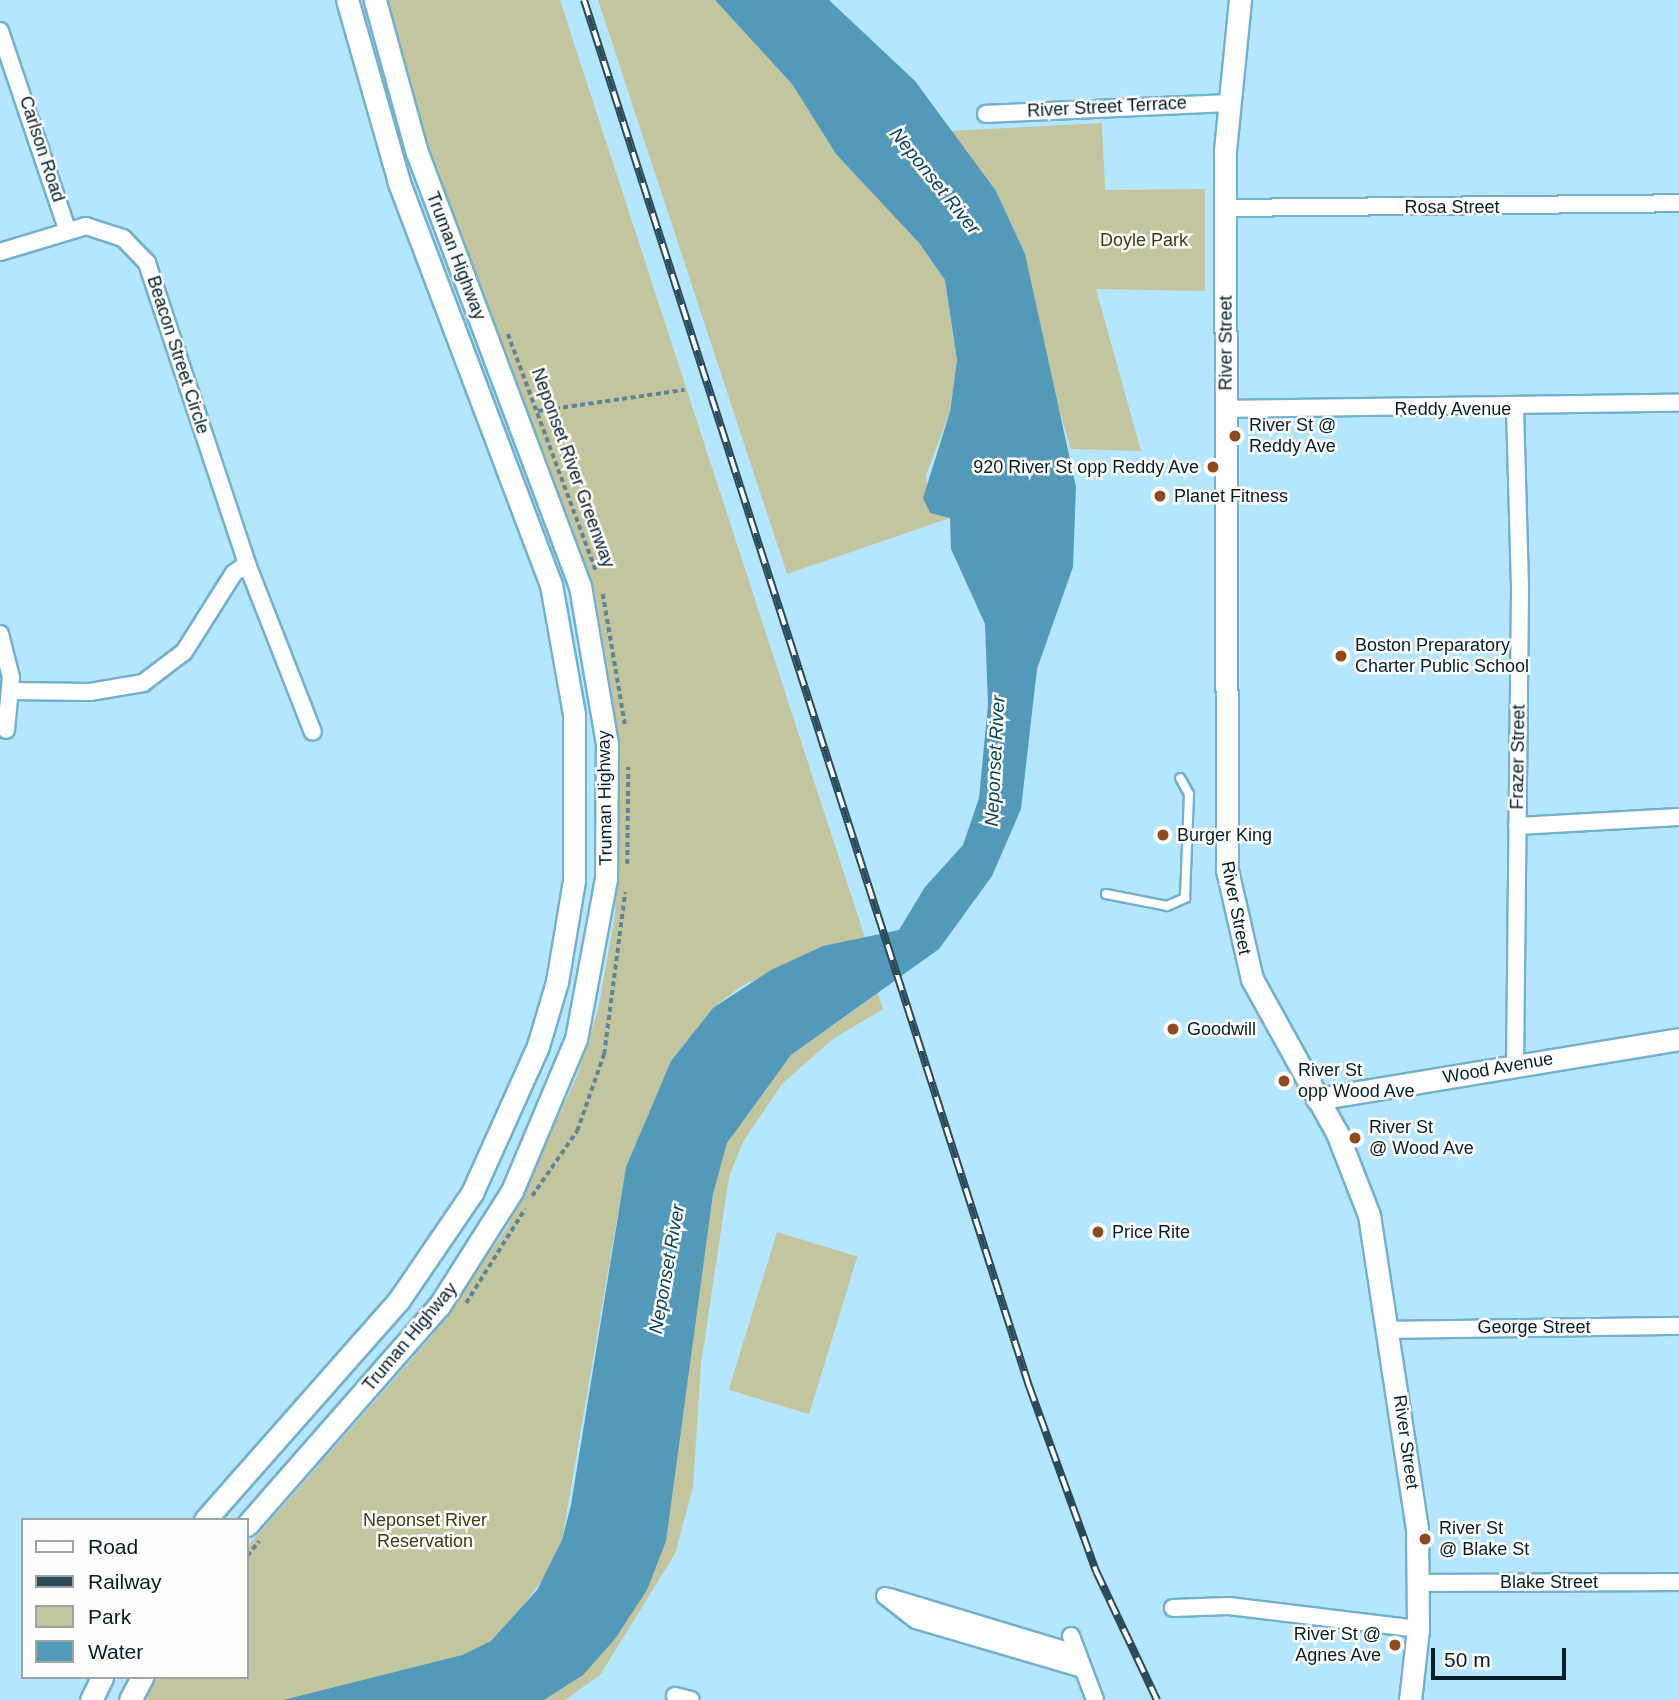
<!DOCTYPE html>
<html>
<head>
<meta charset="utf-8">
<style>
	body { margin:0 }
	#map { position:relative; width:1679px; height:1700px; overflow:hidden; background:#b4e6ff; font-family:Helvetica,sans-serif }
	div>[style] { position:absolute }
	.green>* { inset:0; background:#c3c59e; transform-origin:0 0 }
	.water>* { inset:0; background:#5399b9 }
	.path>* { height:3.5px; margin-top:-1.75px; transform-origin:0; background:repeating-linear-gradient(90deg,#5e8597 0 5px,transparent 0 8.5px) }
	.roads { filter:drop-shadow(2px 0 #72b0ce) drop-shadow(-2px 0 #72b0ce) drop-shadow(0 2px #72b0ce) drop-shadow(0 -2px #72b0ce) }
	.lane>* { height:8px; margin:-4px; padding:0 4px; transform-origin:4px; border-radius:4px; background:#fff }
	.street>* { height:16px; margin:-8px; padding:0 8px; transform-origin:8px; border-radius:8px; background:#fff }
	.secondary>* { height:21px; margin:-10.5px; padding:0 10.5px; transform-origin:10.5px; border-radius:10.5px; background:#fff }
	.rail>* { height:8px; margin-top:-4px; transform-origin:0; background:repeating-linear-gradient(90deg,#fefefe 0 16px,#2c4b59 0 32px); box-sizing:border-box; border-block:2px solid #2c4b59 }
	.dots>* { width:19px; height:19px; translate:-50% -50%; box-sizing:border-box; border:4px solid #fefefe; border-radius:50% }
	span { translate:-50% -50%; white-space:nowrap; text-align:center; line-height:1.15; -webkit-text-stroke:5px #fefefe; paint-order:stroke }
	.street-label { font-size:18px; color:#041e29 }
	.park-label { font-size:18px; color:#3c3c08 }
	.poi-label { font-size:18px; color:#041e29 }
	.left { translate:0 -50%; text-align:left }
	.right { translate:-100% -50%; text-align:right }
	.water-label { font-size:19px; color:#06445b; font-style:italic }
	.legend { position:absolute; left:21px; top:1518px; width:228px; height:161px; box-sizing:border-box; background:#fefefe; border:2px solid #9aa4a9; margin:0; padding:9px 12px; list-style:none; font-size:21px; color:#041e29 }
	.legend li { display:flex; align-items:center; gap:14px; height:35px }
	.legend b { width:35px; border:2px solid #9aa4a9 }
	.scale { position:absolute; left:1431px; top:1648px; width:135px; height:32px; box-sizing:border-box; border:4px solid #041e29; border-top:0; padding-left:9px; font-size:21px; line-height:24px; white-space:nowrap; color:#041e29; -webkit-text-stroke:5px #fefefe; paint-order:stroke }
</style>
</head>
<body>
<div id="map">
	<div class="green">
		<i style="clip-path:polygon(388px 0,560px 0,866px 941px,823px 946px,740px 987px,713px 1008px,671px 1061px,626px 1167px,562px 1540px,550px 1569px,514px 1618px,491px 1641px,462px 1655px,283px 1700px,146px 1700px,157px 1677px,247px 1677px,247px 1547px,432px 1336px,508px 1226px,577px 1076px,598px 1010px,615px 915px,620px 743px,593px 583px,429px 148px)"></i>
		<i style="clip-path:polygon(598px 0,715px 0,792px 84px,836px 154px,920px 244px,945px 280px,957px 360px,950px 412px,926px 475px,930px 512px,950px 518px,787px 574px)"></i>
		<i style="clip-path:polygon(1102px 123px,1105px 190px,1205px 189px,1205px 291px,1096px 289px,1141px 451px,1071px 449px,1048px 374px,1025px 254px,996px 191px,949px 131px)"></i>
		<i style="clip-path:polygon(878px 993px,883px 1009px,833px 1039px,782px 1084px,743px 1142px,729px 1177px,701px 1364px,693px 1487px,675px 1554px,600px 1675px,565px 1700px,544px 1700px,583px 1675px,647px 1590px,676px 1462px,713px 1194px,727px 1143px,791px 1055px)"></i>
		<i style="left:777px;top:1232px;width:84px;height:165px;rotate:17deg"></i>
	</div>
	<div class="water">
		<i style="clip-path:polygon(715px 0,829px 0,915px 81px,996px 191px,1025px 254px,1076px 487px,1073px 567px,1037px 669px,1021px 809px,992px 876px,939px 949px,791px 1055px,727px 1143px,713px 1194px,666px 1541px,647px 1590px,615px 1639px,583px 1675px,544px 1700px,283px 1700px,462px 1655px,491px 1641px,537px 1590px,562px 1540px,571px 1505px,626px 1167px,671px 1061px,713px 1008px,771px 970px,823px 946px,899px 930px,925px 887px,963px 845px,979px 798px,988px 705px,985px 624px,951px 549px,950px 518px,930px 513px,923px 498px,950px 412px,957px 360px,945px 280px,920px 244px,836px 154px,792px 84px)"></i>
	</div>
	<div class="path">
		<i style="left:508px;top:334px;width:255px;rotate:69.6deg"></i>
		<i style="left:538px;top:411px;width:148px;rotate:-8.2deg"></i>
		<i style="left:603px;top:594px;width:132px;rotate:80.4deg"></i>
		<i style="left:627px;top:864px;width:97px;rotate:-89.4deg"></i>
		<i style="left:532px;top:1196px;width:79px;rotate:-55.3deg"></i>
		<i style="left:577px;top:1131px;width:82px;rotate:-70.7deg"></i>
		<i style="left:604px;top:1054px;width:163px;rotate:-82.6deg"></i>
		<i style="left:466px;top:1303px;width:111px;rotate:-57.9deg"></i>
		<i style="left:247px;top:1556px;width:19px;rotate:-51deg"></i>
	</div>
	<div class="roads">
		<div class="lane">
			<i style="left:1106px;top:894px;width:62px;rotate:11.1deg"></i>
			<i style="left:1167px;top:906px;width:20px;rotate:-24deg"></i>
			<i style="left:1185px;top:898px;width:104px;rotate:-87.8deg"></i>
			<i style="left:1189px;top:794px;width:18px;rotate:-119deg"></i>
		</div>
		<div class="street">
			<i style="left:0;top:31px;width:209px;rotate:71.3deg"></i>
			<i style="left:986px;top:114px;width:241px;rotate:-2.6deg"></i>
			<i style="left:1225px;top:208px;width:454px;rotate:-0.6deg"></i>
			<i style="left:0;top:252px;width:90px;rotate:-16.8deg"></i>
			<i style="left:86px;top:226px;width:39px;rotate:18deg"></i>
			<i style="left:123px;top:238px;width:35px;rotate:46deg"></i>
			<i style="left:147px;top:263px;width:317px;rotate:71.6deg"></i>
			<i style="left:247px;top:564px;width:180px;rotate:68.6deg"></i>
			<i style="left:1515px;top:408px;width:183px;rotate:88.4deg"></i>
			<i style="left:1520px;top:591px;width:473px;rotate:90.6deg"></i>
			<i style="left:1227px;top:409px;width:452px;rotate:-0.8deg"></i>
			<i style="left:0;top:634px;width:44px;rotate:75.7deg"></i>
			<i style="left:11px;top:677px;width:53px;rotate:95.4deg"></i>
			<i style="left:11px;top:691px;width:79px;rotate:0.7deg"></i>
			<i style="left:90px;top:692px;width:54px;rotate:-9.6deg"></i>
			<i style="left:143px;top:683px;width:51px;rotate:-37.1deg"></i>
			<i style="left:184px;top:652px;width:93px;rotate:-57.7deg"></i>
			<i style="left:234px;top:573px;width:16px;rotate:-35deg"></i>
			<i style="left:1517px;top:826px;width:162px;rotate:-3.2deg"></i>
			<i style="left:1389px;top:1330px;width:290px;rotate:-0.8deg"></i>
			<i style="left:1420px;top:1583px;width:259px;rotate:-0.2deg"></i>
			<i style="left:885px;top:1596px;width:39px;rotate:38deg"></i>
			<i style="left:916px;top:1620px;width:174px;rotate:16.4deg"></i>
			<i style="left:889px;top:1597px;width:197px;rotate:16.8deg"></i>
			<i style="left:1173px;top:1608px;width:56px;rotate:-2deg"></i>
			<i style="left:1229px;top:1606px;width:190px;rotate:6.9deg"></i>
			<i style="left:1071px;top:1636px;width:68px;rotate:69.4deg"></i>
			<i style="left:675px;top:1696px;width:16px;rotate:14deg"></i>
		</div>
		<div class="secondary">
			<i style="left:1240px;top:0;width:151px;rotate:95.7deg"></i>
			<i style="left:1225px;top:150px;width:720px;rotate:89.84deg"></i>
			<i style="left:1227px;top:870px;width:112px;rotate:77.1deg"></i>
			<i style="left:1252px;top:979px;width:176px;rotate:61.1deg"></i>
			<i style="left:1337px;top:1133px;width:88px;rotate:68.7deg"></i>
			<i style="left:1369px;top:1215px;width:318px;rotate:81.3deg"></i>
			<i style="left:1417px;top:1529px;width:100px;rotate:89.4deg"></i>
			<i style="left:1418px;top:1629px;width:71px;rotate:96.4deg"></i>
			<i style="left:1317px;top:1099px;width:367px;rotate:-9.4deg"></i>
			<i style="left:205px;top:1520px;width:293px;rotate:-48.6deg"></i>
			<i style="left:399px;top:1300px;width:130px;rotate:-55.7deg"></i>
			<i style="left:472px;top:1193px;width:161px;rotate:-65.8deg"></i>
			<i style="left:538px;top:1046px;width:67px;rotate:-73.5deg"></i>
			<i style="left:557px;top:982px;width:103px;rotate:-80.5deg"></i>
			<i style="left:574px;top:880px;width:166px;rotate:-90deg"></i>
			<i style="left:574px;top:714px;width:131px;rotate:-100.1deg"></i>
			<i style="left:551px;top:585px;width:431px;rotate:-110.7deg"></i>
			<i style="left:399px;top:182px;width:189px;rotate:-105.9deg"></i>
			<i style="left:247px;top:1525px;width:291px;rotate:-48.8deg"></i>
			<i style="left:439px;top:1306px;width:136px;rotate:-57.6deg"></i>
			<i style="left:512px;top:1191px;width:165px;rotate:-67.2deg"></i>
			<i style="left:576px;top:1039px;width:163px;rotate:-79.4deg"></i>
			<i style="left:606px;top:879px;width:135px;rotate:-89.6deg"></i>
			<i style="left:607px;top:744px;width:160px;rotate:-99.7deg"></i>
			<i style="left:580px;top:586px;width:463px;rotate:-110.6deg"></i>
			<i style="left:417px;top:153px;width:159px;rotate:-105.4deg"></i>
			<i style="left:91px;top:1700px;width:25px;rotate:-64deg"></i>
			<i style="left:130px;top:1700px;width:26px;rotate:-62deg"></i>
		</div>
	</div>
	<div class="rail">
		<i style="left:584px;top:0;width:1456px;rotate:72.2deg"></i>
		<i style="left:1029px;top:1386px;width:197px;rotate:70.1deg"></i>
		<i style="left:1096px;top:1571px;width:143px;rotate:64.7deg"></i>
	</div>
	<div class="dots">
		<i style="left:1235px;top:436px;background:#8e4a1e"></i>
		<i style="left:1213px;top:467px;background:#8e4a1e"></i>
		<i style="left:1160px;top:496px;background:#8e4a1e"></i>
		<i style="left:1341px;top:656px;background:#8e4a1e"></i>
		<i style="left:1163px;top:835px;background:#8e4a1e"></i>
		<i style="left:1173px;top:1029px;background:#8e4a1e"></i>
		<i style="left:1284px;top:1081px;background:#8e4a1e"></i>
		<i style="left:1355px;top:1138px;background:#8e4a1e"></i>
		<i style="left:1098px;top:1232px;background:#8e4a1e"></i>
		<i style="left:1425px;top:1539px;background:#8e4a1e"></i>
		<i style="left:1395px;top:1645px;background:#8e4a1e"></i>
	</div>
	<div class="street-label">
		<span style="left:1107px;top:107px;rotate:-3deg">River Street Terrace</span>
		<span style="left:42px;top:149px;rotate:72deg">Carlson Road</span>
		<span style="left:1452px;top:207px">Rosa Street</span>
		<span style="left:456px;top:256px;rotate:69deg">Truman Highway</span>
		<span style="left:1226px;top:343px;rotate:-90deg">River Street</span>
		<span style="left:178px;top:355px;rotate:72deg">Beacon Street Circle</span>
		<span style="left:1453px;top:409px">Reddy Avenue</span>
		<span style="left:573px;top:468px;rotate:70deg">Neponset River Greenway</span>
		<span style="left:1518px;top:757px;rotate:-89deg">Frazer Street</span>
		<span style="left:605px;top:798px;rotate:-91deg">Truman Highway</span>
		<span style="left:1236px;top:908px;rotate:79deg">River Street</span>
		<span style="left:1498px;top:1068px;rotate:-10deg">Wood Avenue</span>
		<span style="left:1534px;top:1327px">George Street</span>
		<span style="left:410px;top:1337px;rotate:-50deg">Truman Highway</span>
		<span style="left:1406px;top:1442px;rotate:82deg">River Street</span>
		<span style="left:1549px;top:1582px">Blake Street</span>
	</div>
	<div class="park-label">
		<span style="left:1144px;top:240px">Doyle Park</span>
		<span style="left:425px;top:1531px">Neponset River<br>Reservation</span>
	</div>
	<div class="poi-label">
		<span class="left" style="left:1249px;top:436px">River St @<br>Reddy Ave</span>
		<span class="right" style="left:1199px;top:467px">920 River St opp Reddy Ave</span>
		<span class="left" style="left:1174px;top:496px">Planet Fitness</span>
		<span class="left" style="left:1355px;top:656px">Boston Preparatory<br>Charter Public School</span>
		<span class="left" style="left:1177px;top:835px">Burger King</span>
		<span class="left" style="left:1187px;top:1029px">Goodwill</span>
		<span class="left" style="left:1298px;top:1081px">River St<br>opp Wood Ave</span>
		<span class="left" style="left:1369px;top:1138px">River St<br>@ Wood Ave</span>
		<span class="left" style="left:1112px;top:1232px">Price Rite</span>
		<span class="left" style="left:1439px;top:1539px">River St<br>@ Blake St</span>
		<span class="right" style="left:1381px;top:1645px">River St @<br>Agnes Ave</span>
	</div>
	<div class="water-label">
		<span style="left:935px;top:181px;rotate:51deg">Neponset River</span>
		<span style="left:995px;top:761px;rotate:-87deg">Neponset River</span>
		<span style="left:667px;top:1269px;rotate:-80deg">Neponset River</span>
	</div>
	<ul class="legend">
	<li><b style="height:9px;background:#fff"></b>Road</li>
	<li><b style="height:9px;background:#2c4b59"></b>Railway</li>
	<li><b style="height:19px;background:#c3c59e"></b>Park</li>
	<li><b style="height:19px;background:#5399b9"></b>Water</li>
	</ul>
	<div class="scale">50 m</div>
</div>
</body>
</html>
